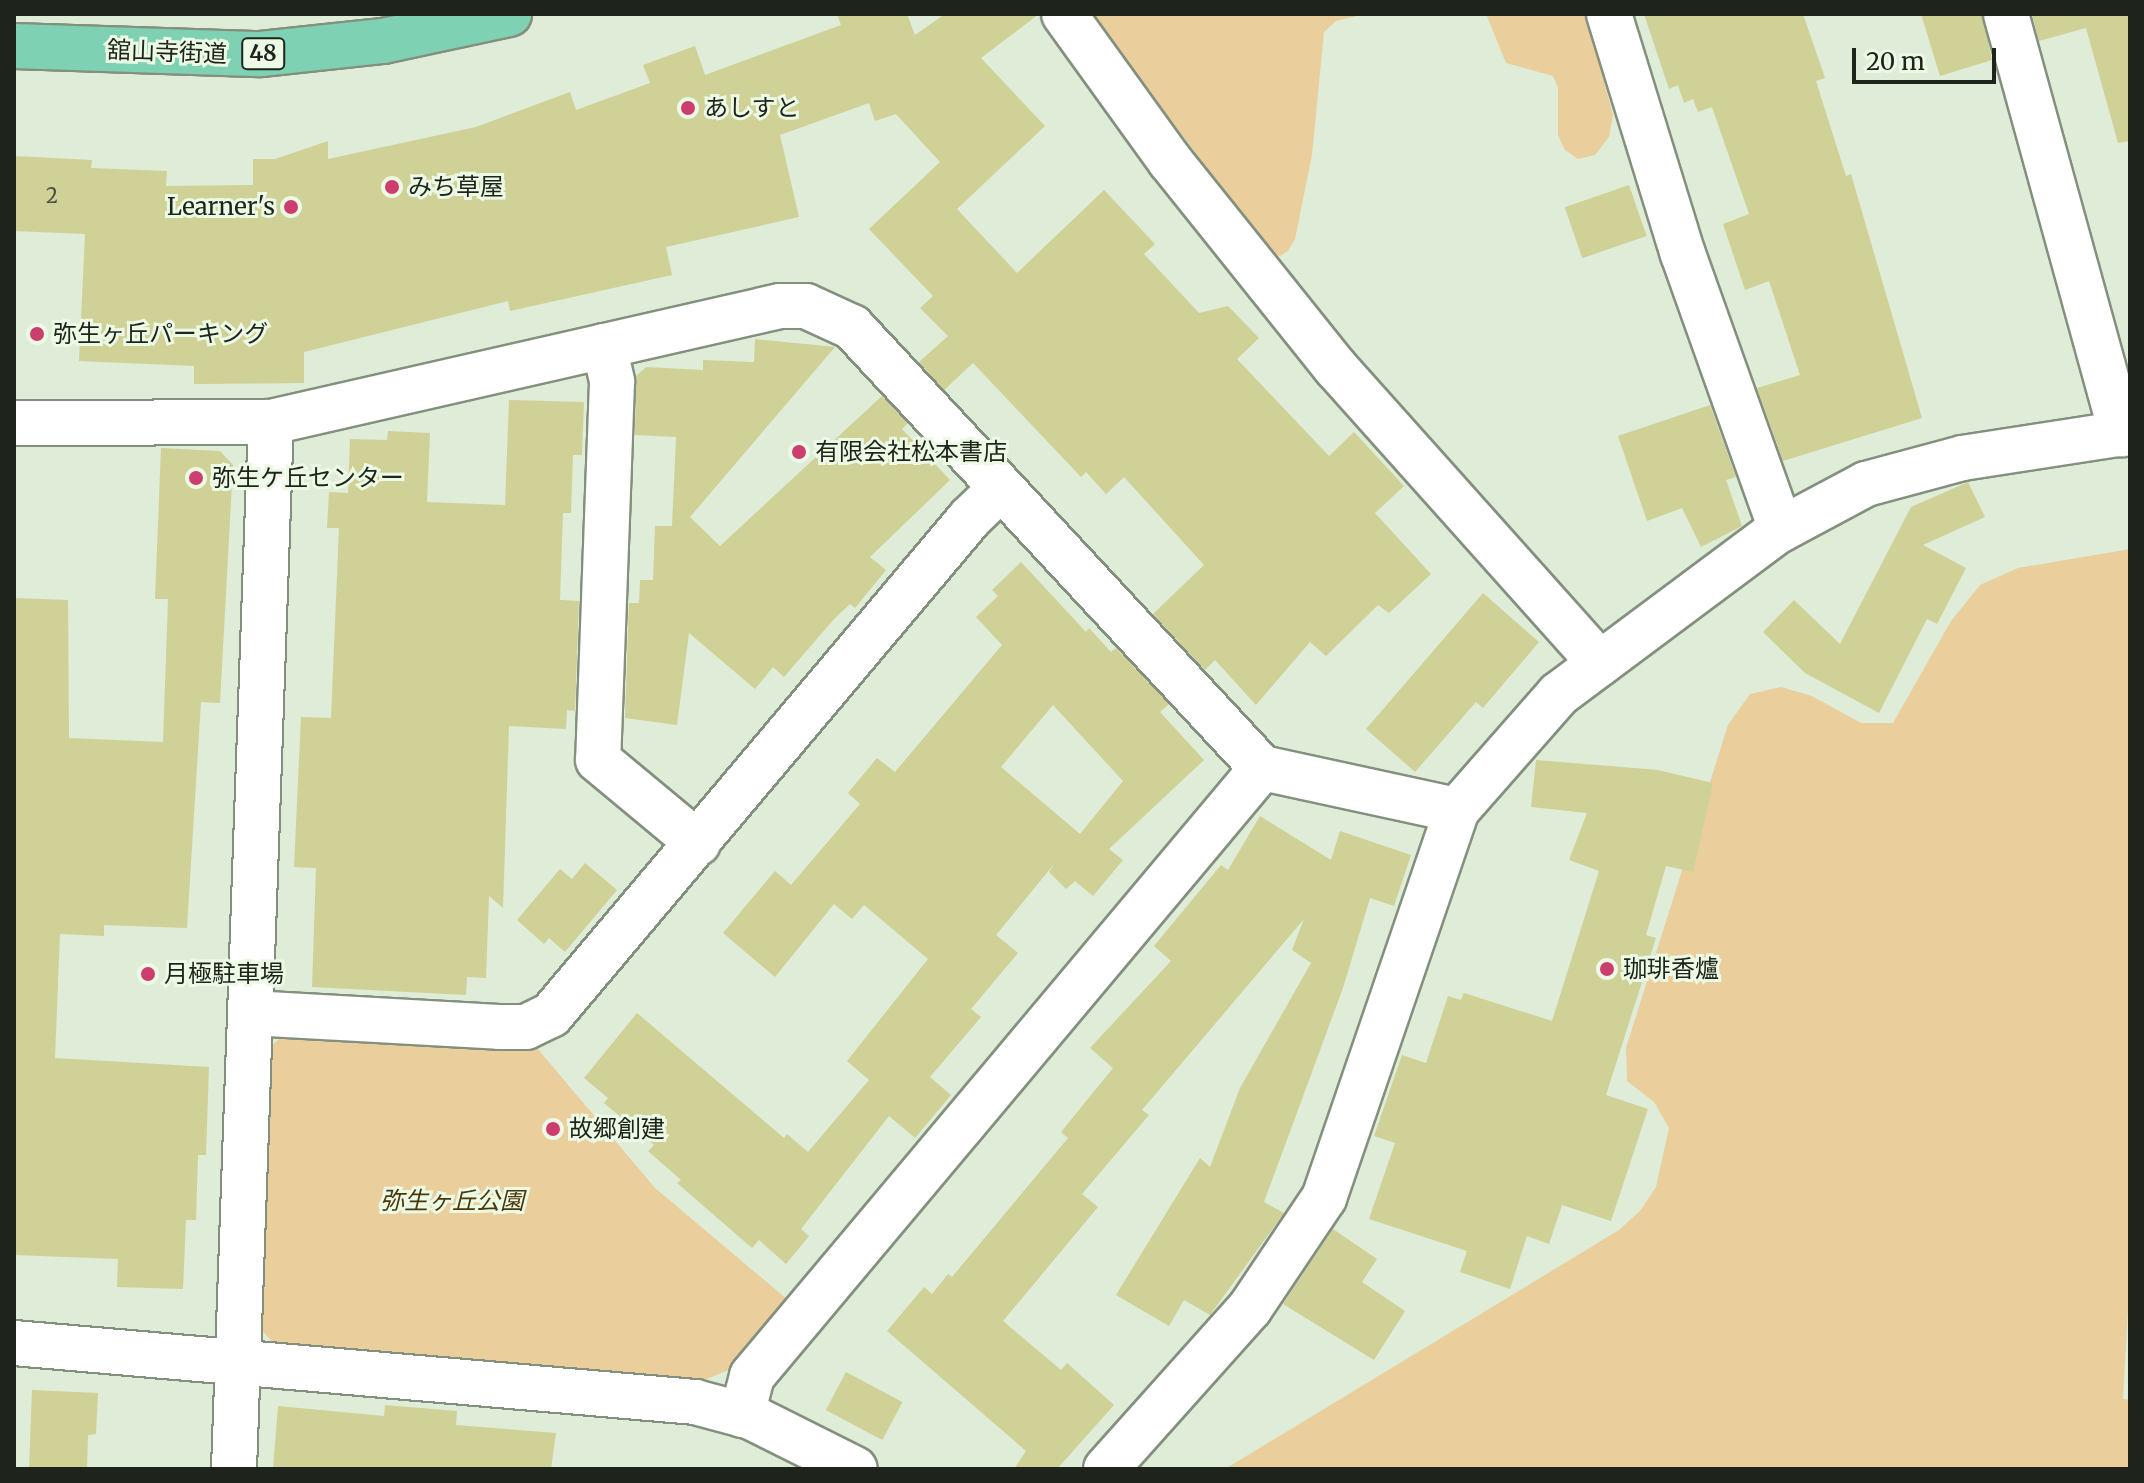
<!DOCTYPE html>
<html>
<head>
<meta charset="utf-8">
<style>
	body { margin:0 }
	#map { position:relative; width:2144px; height:1483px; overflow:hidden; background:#deecd8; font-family:Merriweather,"Noto Sans JP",serif }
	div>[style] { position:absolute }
	.green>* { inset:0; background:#eacf9c }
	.building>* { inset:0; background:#cfd197; transform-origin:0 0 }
	.roads { filter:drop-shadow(2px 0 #84907e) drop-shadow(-2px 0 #84907e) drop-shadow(0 2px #84907e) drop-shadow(0 -2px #84907e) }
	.minor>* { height:44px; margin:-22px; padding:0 22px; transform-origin:22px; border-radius:22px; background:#fff }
	.primary>* { height:44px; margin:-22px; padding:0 22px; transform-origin:22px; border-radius:22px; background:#7ed2b3 }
	.dots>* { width:22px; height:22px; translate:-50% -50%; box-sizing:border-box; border:4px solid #ebf9e5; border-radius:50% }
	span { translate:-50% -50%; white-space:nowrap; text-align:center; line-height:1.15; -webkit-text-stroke:6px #ebf9e5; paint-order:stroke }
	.number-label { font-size:20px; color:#4a4e3a }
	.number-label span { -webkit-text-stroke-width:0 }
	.shield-label span { padding:2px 6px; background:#ebf9e5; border:2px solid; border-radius:6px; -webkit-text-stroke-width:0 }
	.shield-label { font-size:22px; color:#1e231b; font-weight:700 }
	.street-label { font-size:24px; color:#1e231b }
	.poi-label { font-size:24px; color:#1e231b }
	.left { translate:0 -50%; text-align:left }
	.right { translate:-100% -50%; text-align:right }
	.park-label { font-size:24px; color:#4a370a; font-style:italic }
	.frame { position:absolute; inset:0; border:16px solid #1e231b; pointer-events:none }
	.scale { position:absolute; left:1852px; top:48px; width:144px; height:36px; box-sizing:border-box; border:4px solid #1e231b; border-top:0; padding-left:10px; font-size:24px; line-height:28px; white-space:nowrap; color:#1e231b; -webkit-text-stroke:6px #ebf9e5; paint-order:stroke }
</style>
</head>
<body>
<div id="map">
	<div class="green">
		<i style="clip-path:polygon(1091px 14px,1365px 14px,1336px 21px,1324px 32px,1312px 155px,1295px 239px,1288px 251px,1280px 256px,1271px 253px)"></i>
		<i style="clip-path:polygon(1486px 14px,1586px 14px,1613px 115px,1609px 137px,1595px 155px,1578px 159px,1565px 150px,1558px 135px,1558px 88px,1553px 76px,1506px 63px)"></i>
		<i style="clip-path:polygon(2130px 549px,2130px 1274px,2123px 1399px,2130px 1400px,2130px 1469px,1225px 1469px,1619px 1230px,1640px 1211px,1656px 1187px,1669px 1128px,1654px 1102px,1627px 1081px,1626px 1048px,1728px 725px,1750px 694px,1781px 687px,1812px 696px,1861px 723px,1893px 723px,1951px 621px,1980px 585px,2018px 568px)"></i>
		<i style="clip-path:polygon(286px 1033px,537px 1048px,655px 1188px,788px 1300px,731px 1369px,702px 1381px,274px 1344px,260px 1328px,271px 1046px)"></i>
	</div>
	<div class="building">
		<i style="clip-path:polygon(837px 14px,907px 14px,915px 35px,945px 14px,1039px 14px,981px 58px,1045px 126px,957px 209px,1017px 273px,1104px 190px,1155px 244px,1144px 254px,1199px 313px,1228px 306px,1259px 338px,1237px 359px,1329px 456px,1354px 432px,1404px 486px,1375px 513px,1431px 574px,1389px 613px,1378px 605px,1326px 656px,1310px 642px,1256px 705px,1215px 660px,1205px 670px,1153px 614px,1204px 565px,1124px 477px,1106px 494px,1086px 472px,1081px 477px,973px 363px,944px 390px,919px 362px,948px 336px,920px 308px,933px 296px,869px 229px,940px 162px,896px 114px,875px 121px,869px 103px,780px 135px,799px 217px,666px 247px,672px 275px,510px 311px,508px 301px,304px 352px,304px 383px,194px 384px,194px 366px,79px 361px,85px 234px,14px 231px,14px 156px,92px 160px,91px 168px,167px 171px,166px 186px,253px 185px,253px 159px,275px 159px,328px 141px,328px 159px,476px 127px,570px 92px,576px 110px,650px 83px,643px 65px,695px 46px,705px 75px,841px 25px)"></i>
		<i style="clip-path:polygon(1644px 14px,1803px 14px,1825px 78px,1816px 81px,1846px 176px,1851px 174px,1922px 418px,1783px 461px,1757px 388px,1800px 375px,1769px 281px,1745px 290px,1723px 224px,1749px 214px,1712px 107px,1698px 112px,1693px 99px,1684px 103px,1678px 85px,1669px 89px)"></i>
		<i style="clip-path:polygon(1921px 14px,1982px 14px,1992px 60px,1940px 76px)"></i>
		<i style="clip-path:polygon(2032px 14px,2130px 14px,2130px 141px,2118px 143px,2086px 28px,2039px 41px)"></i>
		<i style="left:1629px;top:185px;width:54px;height:68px;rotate:71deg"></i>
		<i style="clip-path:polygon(755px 339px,835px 347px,690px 517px,720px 546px,882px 396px,908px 423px,902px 429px,950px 480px,870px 557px,886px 570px,855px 608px,850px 604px,834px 619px,784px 677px,773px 667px,755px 689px,689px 633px,677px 725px,625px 718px,629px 603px,639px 603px,640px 580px,653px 580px,655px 526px,672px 526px,676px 437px,635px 435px,636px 376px,646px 367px,703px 370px,703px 360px,754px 362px)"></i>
		<i style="clip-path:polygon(509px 400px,584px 402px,582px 455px,573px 455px,571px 513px,563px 513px,560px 600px,579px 601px,575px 711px,567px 710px,566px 729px,509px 726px,503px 908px,489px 896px,486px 978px,467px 977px,466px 995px,312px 987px,316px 868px,294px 867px,301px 717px,331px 718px,339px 528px,327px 528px,329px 492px,348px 493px,350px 439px,387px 440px,388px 431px,430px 433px,427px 502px,505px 505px)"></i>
		<i style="clip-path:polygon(1710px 405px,1736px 477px,1726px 480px,1742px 526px,1701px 547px,1682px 508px,1647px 521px,1618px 436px)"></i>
		<i style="clip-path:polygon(161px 448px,220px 451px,233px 465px,220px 703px,201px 702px,187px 928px,104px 925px,104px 936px,60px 934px,55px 1058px,209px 1067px,206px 1155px,198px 1155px,196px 1220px,186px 1220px,183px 1289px,117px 1287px,118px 1259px,14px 1255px,14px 598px,68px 600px,69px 738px,163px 742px,168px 599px,155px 599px)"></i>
		<i style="clip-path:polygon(1968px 482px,1985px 517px,1923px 545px,1966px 568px,1937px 624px,1927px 619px,1879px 713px,1805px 673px,1763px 632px,1794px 600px,1840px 644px,1911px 507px)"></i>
		<i style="clip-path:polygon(evenodd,1021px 562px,1086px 632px,1089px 628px,1111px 652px,1116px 648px,1169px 704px,1160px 712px,1204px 760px,1109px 849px,1123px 860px,1093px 896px,1075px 881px,1066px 889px,1049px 872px,1055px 863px,996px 935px,1018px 953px,971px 1009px,981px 1017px,930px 1077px,951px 1095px,915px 1138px,889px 1116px,801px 1229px,809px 1236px,786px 1264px,759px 1240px,752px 1248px,677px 1183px,681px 1180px,648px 1151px,654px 1145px,604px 1103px,608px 1098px,584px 1078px,637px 1013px,784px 1138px,787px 1134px,808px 1152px,869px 1080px,847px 1061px,928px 959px,864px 905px,852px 919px,834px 904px,775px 977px,723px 933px,775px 871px,791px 885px,860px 804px,848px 793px,877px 758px,895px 772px,1002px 645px,976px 617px,998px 596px,992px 590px,1021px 562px,1053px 705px,1123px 781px,1080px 834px,1001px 767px,1053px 705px)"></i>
		<i style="clip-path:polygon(1483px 593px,1539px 642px,1483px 708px,1476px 702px,1415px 772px,1366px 729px)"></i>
		<i style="clip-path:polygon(1536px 760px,1658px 770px,1713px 783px,1693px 872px,1666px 866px,1646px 935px,1656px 938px,1606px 1095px,1648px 1109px,1611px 1221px,1562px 1205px,1549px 1244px,1527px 1236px,1510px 1289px,1460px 1272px,1467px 1251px,1369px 1219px,1395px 1143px,1374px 1136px,1402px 1055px,1426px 1063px,1448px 996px,1461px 1000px,1464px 993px,1552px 1021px,1599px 871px,1569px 860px,1587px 813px,1531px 807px)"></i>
		<i style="clip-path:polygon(1260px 816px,1331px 860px,1340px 831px,1411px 855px,1394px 906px,1370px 898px,1343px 988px,1264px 1202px,1284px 1213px,1210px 1315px,1184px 1300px,1169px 1326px,1116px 1295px,1200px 1158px,1210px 1167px,1240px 1088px,1311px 963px,1292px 950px,1304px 919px,1142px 1110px,1149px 1115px,1082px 1194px,1098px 1207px,1003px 1321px,1061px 1370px,1067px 1363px,1114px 1405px,1057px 1469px,1014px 1469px,1026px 1451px,887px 1331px,924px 1287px,932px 1294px,948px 1274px,952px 1277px,1068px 1138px,1061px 1132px,1113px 1068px,1090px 1048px,1171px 961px,1154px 946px,1221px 865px,1228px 870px)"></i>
		<i style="clip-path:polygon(585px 863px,617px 890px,565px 952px,549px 938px,544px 944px,517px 920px,560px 869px,572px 879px)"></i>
		<i style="clip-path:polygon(1333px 1229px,1377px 1259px,1362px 1282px,1405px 1311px,1374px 1360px,1283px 1304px)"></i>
		<i style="left:846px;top:1372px;width:64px;height:43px;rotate:28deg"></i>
		<i style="clip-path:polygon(32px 1390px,98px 1393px,96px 1434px,88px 1435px,87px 1469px,29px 1469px)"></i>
		<i style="clip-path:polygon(385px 1405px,457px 1411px,456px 1425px,556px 1433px,551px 1469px,273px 1469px,278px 1406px,384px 1416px)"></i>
	</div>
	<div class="roads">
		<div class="minor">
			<i style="left:1064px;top:14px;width:181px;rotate:54.2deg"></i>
			<i style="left:1170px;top:161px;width:265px;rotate:51.3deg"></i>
			<i style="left:1336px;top:368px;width:396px;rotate:48.2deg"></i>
			<i style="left:1609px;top:14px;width:251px;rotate:72.9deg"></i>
			<i style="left:1683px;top:254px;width:292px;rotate:70.4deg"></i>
			<i style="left:2006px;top:14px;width:436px;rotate:74.6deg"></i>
			<i style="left:604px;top:346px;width:37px;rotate:77deg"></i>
			<i style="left:612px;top:382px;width:378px;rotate:92.1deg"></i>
			<i style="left:598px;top:760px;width:130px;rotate:39.7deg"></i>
			<i style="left:14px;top:423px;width:257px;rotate:-0.2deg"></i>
			<i style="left:271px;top:422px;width:522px;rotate:-12.84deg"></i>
			<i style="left:780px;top:306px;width:26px"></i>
			<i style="left:806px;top:306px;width:51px;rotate:24.5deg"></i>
			<i style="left:852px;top:327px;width:602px;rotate:47.09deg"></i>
			<i style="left:1262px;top:768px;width:199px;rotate:12.2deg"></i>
			<i style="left:250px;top:1013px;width:249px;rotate:3.2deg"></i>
			<i style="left:499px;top:1027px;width:27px"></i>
			<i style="left:526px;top:1027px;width:28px;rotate:-26deg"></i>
			<i style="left:551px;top:1015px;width:650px;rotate:-49.87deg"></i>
			<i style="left:970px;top:518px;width:43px;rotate:-44.1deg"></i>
			<i style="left:14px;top:1343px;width:684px;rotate:4.95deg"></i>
			<i style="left:695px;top:1402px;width:58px;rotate:15deg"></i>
			<i style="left:751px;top:1417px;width:116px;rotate:26.6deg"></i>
			<i style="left:742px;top:1415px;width:40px;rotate:-75.6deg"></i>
			<i style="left:752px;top:1376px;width:794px;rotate:-50.01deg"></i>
			<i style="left:234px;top:1469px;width:1048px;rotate:-87.98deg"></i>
			<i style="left:1106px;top:1469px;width:216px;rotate:-48.2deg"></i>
			<i style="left:1250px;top:1308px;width:133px;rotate:-56.1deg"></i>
			<i style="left:1324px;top:1198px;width:410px;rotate:-71.1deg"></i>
			<i style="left:1457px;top:810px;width:154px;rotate:-48.7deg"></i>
			<i style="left:1559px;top:694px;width:273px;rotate:-36.7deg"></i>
			<i style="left:1778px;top:531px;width:100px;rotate:-28.1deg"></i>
			<i style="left:1866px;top:484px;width:100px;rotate:-15deg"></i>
			<i style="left:1963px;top:458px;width:169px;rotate:-8.8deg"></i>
		</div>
		<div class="primary">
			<i style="left:14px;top:46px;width:247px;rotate:1.9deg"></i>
			<i style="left:261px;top:54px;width:123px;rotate:-6.1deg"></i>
			<i style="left:383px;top:41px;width:129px;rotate:-12.1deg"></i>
		</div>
	</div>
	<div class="dots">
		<i style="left:688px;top:108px;background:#cb3e6d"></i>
		<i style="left:392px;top:187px;background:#cb3e6d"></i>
		<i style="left:291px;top:207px;background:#cb3e6d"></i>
		<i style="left:37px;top:334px;background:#cb3e6d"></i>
		<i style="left:799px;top:452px;background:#cb3e6d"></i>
		<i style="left:196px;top:478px;background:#cb3e6d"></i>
		<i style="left:1607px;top:969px;background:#cb3e6d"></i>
		<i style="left:148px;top:974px;background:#cb3e6d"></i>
		<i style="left:553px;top:1129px;background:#cb3e6d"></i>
	</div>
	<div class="number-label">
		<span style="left:52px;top:195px">2</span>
	</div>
	<div class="shield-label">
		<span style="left:263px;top:54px">48</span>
	</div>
	<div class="street-label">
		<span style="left:167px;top:52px;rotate:2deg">舘山寺街道</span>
	</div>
	<div class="poi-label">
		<span class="left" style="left:704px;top:108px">あしすと</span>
		<span class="left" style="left:408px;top:187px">みち草屋</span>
		<span class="right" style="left:275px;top:207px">Learner's</span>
		<span class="left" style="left:53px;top:334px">弥生ヶ丘パーキング</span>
		<span class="left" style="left:815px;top:452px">有限会社松本書店</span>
		<span class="left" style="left:212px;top:478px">弥生ケ丘センター</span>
		<span class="left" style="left:1623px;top:969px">珈琲香爐</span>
		<span class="left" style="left:164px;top:974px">月極駐車場</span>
		<span class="left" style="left:569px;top:1129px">故郷創建</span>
	</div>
	<div class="park-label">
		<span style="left:452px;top:1201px">弥生ヶ丘公園</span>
	</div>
	<div class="frame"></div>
	<div class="scale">20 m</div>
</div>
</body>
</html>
